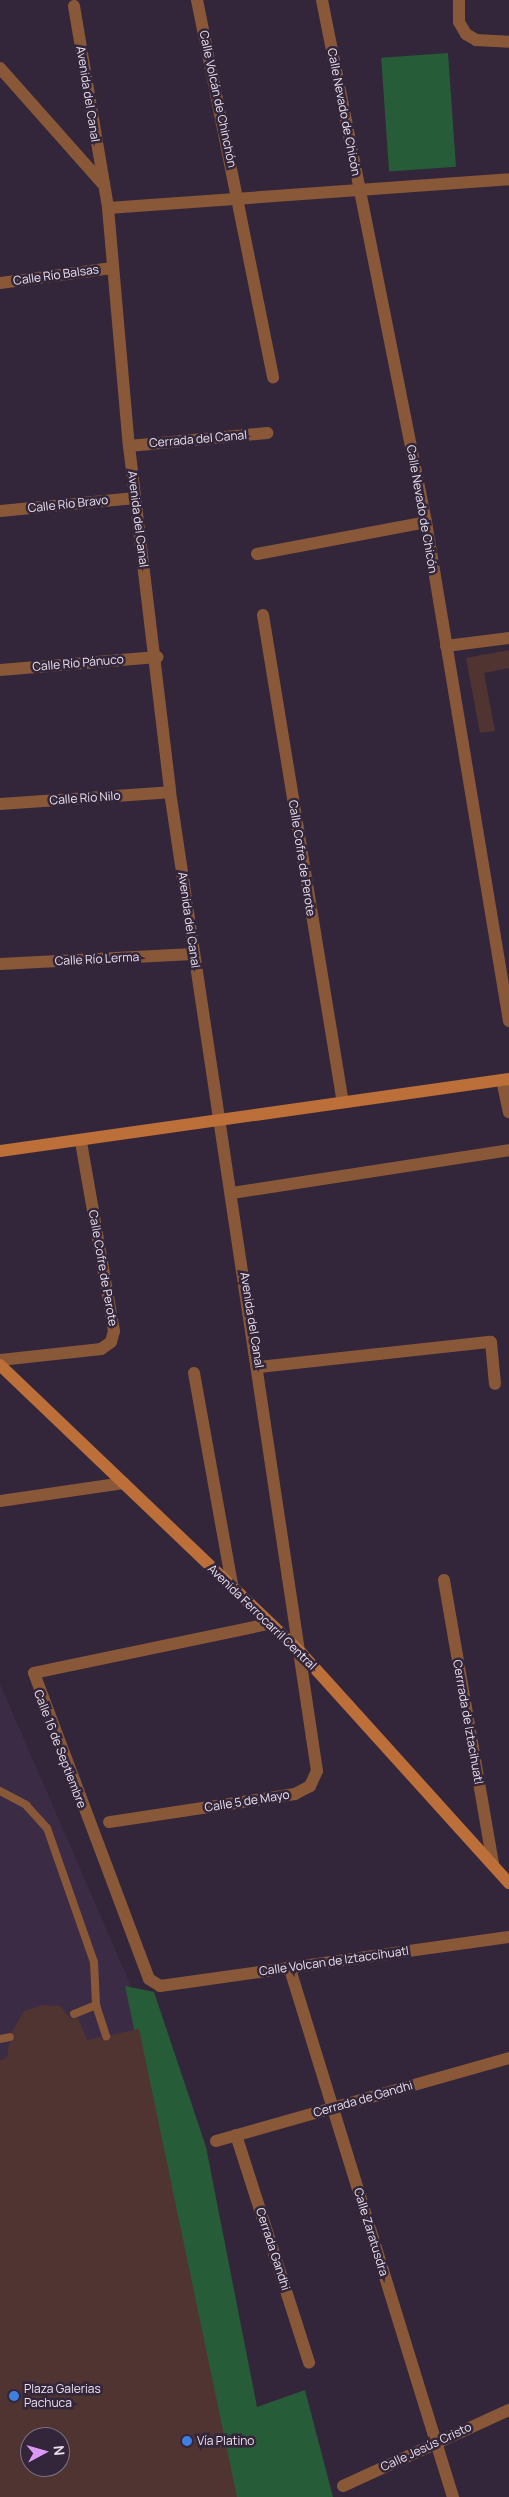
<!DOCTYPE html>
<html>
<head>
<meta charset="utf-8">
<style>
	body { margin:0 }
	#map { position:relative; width:509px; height:2497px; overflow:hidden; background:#33263a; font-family:Manrope,sans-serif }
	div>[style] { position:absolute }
	.built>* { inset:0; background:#3c2b45 }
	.green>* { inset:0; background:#275c39; transform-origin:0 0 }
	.building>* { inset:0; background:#503432 }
	.lane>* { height:8px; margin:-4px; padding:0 4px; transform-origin:4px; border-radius:4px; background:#895838 }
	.street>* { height:12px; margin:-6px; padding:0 6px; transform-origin:6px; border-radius:6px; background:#895838 }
	.secondary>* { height:12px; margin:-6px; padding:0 6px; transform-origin:6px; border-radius:6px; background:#bc6f39 }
	.dots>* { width:14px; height:14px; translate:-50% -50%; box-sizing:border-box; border:2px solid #33263a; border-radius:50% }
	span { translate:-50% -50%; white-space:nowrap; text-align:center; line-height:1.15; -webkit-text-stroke:5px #33263a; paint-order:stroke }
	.street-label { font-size:12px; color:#eae1ee }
	.poi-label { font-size:12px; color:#eae1ee }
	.left { translate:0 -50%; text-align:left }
	.north { position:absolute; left:20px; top:2427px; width:50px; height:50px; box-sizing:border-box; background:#33263a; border:1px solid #7c7182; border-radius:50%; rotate:84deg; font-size:14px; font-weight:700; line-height:20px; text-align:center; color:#eae1ee }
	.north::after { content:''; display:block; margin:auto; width:18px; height:22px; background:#db99f6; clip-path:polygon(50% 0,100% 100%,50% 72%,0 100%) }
</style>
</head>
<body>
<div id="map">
	<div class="built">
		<i style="clip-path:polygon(evenodd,0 1684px,130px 1984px,237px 2497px,0 2497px,0 1684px,30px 2437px,60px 2437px,60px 2467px,30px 2467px,30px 2437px)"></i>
	</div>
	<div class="green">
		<i style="left:448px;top:53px;width:114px;height:67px;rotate:86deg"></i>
		<i style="clip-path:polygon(125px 1986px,154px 1992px,206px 2147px,257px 2407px,305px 2390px,333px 2497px,233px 2497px)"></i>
	</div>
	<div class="building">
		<i style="clip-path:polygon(509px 650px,509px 668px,484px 673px,495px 731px,480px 733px,466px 658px)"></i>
		<i style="clip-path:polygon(evenodd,43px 2005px,60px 2006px,71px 2019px,78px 2018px,87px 2040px,100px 2037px,107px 2041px,111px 2035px,139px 2029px,237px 2497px,0 2497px,0 2060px,7px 2058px,9px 2043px,15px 2038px,12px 2032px,24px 2011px,43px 2005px,30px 2437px,60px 2437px,60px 2467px,30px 2467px,30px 2437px)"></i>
	</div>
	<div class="lane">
		<i style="left:0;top:1791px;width:30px;rotate:28deg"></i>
		<i style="left:26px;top:1805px;width:31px;rotate:48deg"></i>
		<i style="left:47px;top:1828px;width:142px;rotate:70.7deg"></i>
		<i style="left:94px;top:1962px;width:43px;rotate:87.3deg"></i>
		<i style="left:74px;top:2014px;width:24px;rotate:-22deg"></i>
		<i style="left:96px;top:2005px;width:33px;rotate:72deg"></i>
		<i style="left:0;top:2039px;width:10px;rotate:-11deg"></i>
	</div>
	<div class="street">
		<i style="left:197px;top:0;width:385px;rotate:78.6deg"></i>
		<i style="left:322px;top:0;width:532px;rotate:78.73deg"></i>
		<i style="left:426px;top:522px;width:506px;rotate:80.56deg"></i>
		<i style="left:459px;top:0;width:22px;rotate:90deg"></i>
		<i style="left:459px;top:22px;width:14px;rotate:60deg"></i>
		<i style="left:466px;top:34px;width:12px;rotate:31deg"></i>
		<i style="left:476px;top:40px;width:33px;rotate:3deg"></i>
		<i style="left:74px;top:6px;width:205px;rotate:80.4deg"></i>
		<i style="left:108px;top:208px;width:239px;rotate:85deg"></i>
		<i style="left:129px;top:446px;width:348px;rotate:83.2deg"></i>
		<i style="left:170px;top:792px;width:990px;rotate:81.46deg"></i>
		<i style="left:317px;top:1771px;width:17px;rotate:115deg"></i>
		<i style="left:310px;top:1786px;width:17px;rotate:152deg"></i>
		<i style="left:295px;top:1794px;width:188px;rotate:171.4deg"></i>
		<i style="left:0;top:68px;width:154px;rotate:48.4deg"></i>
		<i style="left:108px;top:208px;width:402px;rotate:-4.1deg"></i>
		<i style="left:0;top:283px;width:113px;rotate:-7.6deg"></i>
		<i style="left:129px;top:446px;width:139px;rotate:-5.4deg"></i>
		<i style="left:0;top:511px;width:136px;rotate:-5.5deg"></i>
		<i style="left:257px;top:554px;width:172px;rotate:-10.7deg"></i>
		<i style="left:263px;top:615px;width:491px;rotate:80.7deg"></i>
		<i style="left:446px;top:646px;width:64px;rotate:-7.2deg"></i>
		<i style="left:0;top:670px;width:158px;rotate:-4.7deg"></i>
		<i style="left:0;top:804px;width:170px;rotate:-4deg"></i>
		<i style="left:0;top:964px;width:193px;rotate:-3deg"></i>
		<i style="left:502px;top:1080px;width:33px;rotate:78deg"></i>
		<i style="left:232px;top:1193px;width:280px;rotate:-8.8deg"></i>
		<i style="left:0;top:1360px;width:102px;rotate:-6.2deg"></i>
		<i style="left:101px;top:1349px;width:12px;rotate:-35deg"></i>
		<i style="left:111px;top:1342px;width:11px;rotate:-75deg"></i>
		<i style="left:114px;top:1331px;width:193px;rotate:-99.9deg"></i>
		<i style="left:259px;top:1367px;width:233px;rotate:-6.2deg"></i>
		<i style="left:491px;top:1342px;width:42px;rotate:84.6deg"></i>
		<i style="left:194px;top:1373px;width:220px;rotate:79.8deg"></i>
		<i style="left:0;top:1501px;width:125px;rotate:-8.3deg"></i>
		<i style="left:444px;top:1580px;width:289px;rotate:80.2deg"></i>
		<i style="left:268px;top:1624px;width:239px;rotate:168.2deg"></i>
		<i style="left:34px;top:1673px;width:327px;rotate:69.4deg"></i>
		<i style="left:149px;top:1979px;width:13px;rotate:32deg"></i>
		<i style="left:160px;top:1986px;width:352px;rotate:-8deg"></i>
		<i style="left:289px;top:1966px;width:556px;rotate:72.84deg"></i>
		<i style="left:236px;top:2135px;width:239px;rotate:72.2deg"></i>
		<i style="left:216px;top:2141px;width:305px;rotate:-15.8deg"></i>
		<i style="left:343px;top:2486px;width:183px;rotate:-24.6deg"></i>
	</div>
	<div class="secondary">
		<i style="left:0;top:1151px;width:514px;rotate:-8.05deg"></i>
		<i style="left:0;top:1365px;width:418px;rotate:43.7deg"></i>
		<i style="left:302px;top:1654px;width:309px;rotate:47.9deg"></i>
	</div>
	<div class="dots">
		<i style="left:14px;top:2396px;background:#3f7fe0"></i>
		<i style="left:187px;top:2441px;background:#3f7fe0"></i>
	</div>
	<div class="street-label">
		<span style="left:88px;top:94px;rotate:81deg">Avenida del Canal</span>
		<span style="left:218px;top:99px;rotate:78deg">Calle Volcán de Chinchón</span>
		<span style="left:344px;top:112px;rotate:79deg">Calle Nevado de Chicón</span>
		<span style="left:56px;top:275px;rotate:-8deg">Calle Río Balsas</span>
		<span style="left:198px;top:439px;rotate:-5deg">Cerrada del Canal</span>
		<span style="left:68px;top:504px;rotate:-6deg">Calle Río Bravo</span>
		<span style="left:422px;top:509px;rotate:80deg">Calle Nevado de Chicón</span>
		<span style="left:138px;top:519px;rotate:83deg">Avenida del Canal</span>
		<span style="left:78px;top:663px;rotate:-5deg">Calle Río Pánuco</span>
		<span style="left:85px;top:798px;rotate:-4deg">Calle Río Nilo</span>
		<span style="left:302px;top:858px;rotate:81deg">Calle Cofre de Perote</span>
		<span style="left:189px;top:920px;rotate:82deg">Avenida del Canal</span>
		<span style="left:97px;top:959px;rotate:-3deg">Calle Río Lerma</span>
		<span style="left:103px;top:1268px;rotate:80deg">Calle Cofre de Perote</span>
		<span style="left:252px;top:1320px;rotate:81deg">Avenida del Canal</span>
		<span style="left:262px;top:1617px;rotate:44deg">Avenida Ferrocarril Central</span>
		<span style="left:468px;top:1722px;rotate:80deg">Cerrrada de Iztacihuatl</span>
		<span style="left:60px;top:1749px;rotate:69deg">Calle 16 de Septiembre</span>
		<span style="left:247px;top:1801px;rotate:-9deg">Calle 5 de Mayo</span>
		<span style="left:334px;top:1961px;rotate:-8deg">Calle Volcan de Iztaccíhuatl</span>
		<span style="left:363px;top:2099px;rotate:-16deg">Cerrada de Gandhi</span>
		<span style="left:371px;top:2232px;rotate:73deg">Calle Zaratusdra</span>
		<span style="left:273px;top:2249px;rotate:72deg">Cerrada Gandhi</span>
		<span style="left:426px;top:2447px;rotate:-25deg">Calle Jesús Cristo</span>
	</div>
	<div class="poi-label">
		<span class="left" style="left:24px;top:2396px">Plaza Galerias<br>Pachuca</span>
		<span class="left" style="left:197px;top:2441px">Vía Platino</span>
	</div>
	<div class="north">N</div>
</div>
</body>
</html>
